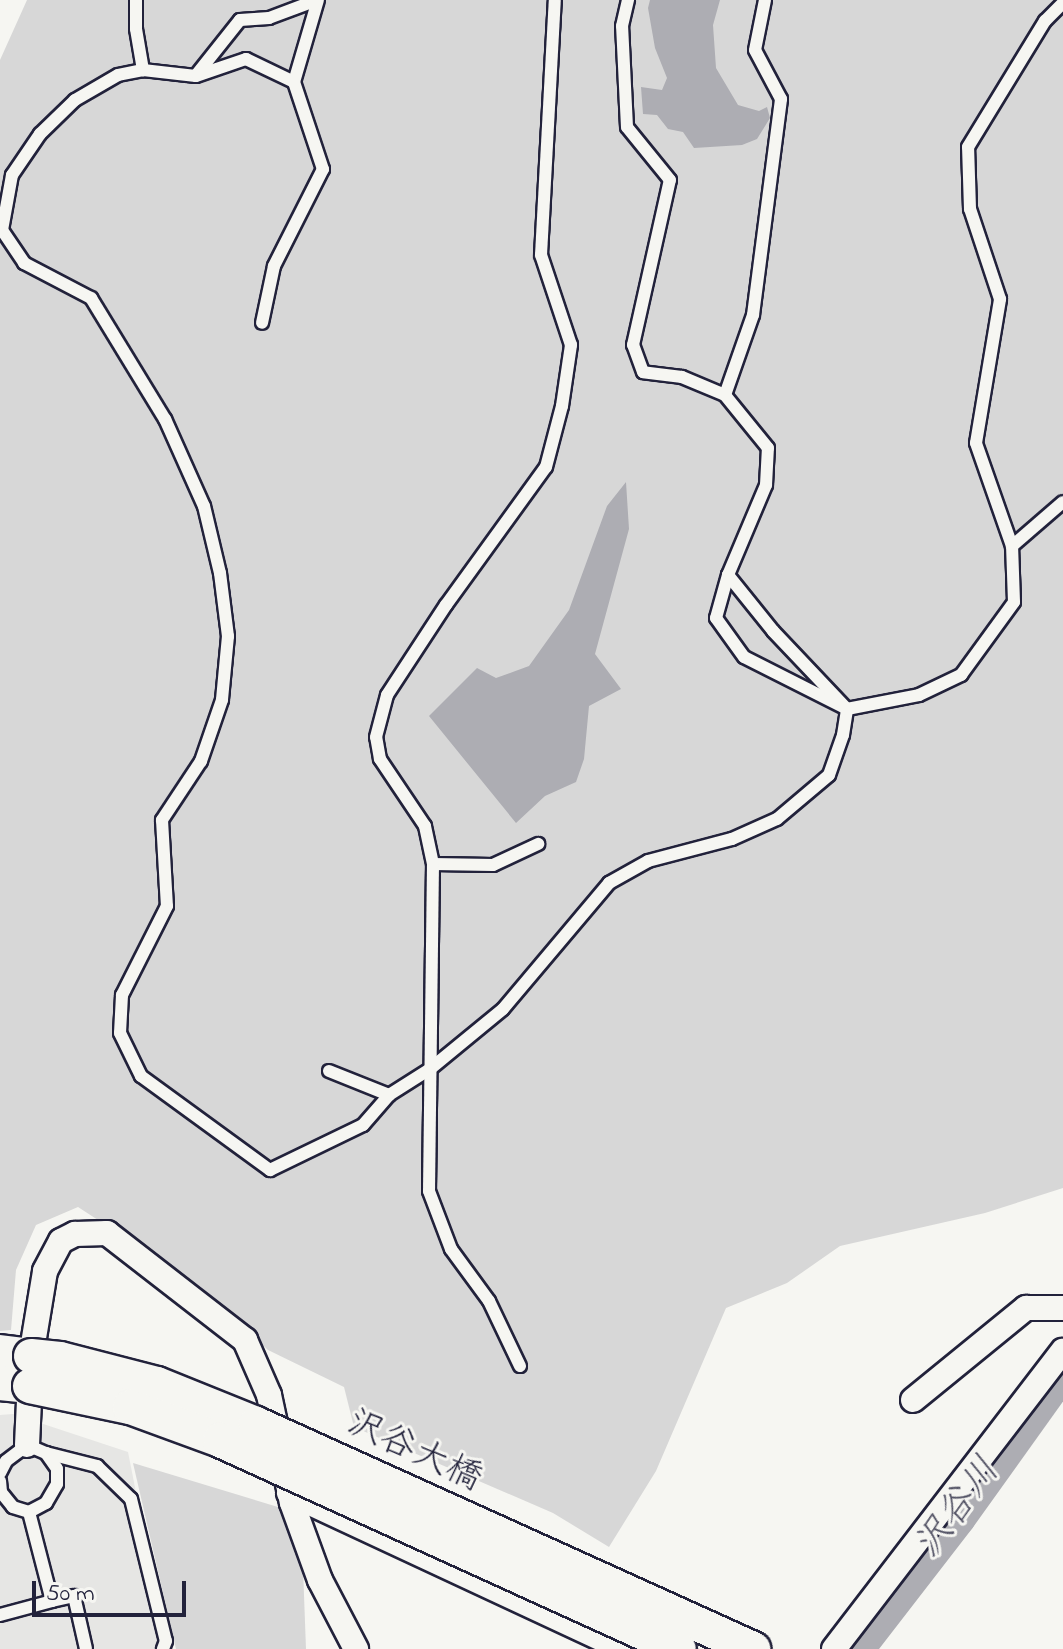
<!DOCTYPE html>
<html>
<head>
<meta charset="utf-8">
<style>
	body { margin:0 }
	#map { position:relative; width:1063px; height:1649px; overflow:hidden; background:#f6f6f2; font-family:"Indie Flower","Klee One",sans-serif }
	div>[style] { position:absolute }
	.built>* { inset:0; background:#e6e6e4 }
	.green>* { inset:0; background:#d7d7d7 }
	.water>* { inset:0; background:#adadb3 }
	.river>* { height:38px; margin:-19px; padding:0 19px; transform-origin:19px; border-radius:19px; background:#adadb3 }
	.roads { filter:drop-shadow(2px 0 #22223b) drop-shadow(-2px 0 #22223b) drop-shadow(0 2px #22223b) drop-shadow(0 -2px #22223b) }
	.lane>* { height:12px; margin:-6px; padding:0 6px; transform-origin:6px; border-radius:6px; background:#f6f6f2 }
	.street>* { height:24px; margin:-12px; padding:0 12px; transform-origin:12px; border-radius:12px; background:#f6f6f2 }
	.secondary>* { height:34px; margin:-17px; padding:0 17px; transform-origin:17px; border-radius:17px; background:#f6f6f2 }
	.bridges { filter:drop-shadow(2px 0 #22223b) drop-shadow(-2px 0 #22223b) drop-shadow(0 2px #22223b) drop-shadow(0 -2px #22223b) }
	.secondary-bridge>* { height:34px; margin:-17px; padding:0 17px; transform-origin:17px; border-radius:17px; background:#f6f6f2 }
	span { translate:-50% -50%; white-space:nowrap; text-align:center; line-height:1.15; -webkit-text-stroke:6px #f6f6f2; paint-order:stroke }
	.street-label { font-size:36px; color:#22223b }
	.water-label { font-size:38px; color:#535365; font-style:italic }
	.scale { position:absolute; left:32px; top:1581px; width:154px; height:36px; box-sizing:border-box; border:4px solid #22223b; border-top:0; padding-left:10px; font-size:24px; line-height:28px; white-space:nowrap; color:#22223b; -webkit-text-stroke:6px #f6f6f2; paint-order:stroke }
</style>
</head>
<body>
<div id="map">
	<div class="built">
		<i style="clip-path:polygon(13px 1414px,128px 1452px,167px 1649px,0 1649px,0 1415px)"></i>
	</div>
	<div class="green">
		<i style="clip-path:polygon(27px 0,1063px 0,1063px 1188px,985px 1213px,840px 1246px,787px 1283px,726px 1308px,656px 1471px,609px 1547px,553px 1513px,354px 1427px,344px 1387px,268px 1350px,201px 1287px,78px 1207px,36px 1225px,16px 1270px,11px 1330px,0 1331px,0 60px)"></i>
		<i style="clip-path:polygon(133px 1463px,301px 1514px,306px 1649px,176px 1649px)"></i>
	</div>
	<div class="water">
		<i style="clip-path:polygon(650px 0,720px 0,713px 25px,716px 68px,738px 105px,759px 111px,767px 107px,770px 118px,757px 139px,742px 145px,694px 148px,683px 132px,668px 129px,657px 115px,643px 114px,641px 87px,662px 90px,667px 78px,655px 48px,648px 8px)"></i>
		<i style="clip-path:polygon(626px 482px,629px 529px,595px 654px,621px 689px,589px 706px,584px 759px,576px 782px,545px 796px,516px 823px,429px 716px,477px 668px,496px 678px,529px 666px,569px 610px,607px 506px)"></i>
	</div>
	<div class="river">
		<i style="left:855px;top:1649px;width:167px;rotate:-52.3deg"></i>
		<i style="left:957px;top:1517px;width:182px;rotate:-54.4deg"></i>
	</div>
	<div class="roads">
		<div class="lane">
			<i style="left:136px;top:0;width:29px;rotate:90deg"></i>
			<i style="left:136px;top:29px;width:42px;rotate:80.3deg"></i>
			<i style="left:143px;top:70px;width:25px;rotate:169deg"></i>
			<i style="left:118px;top:75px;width:50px;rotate:149.8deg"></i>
			<i style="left:75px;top:100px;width:49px;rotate:135.8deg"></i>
			<i style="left:40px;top:134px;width:50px;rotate:124.3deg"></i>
			<i style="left:12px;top:175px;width:56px;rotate:100.3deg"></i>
			<i style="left:2px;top:230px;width:40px;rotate:56deg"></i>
			<i style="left:24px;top:263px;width:76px;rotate:27.6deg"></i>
			<i style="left:91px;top:298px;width:142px;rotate:58.6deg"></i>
			<i style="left:165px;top:419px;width:95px;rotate:65.9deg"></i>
			<i style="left:204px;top:506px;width:69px;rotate:76.6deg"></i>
			<i style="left:220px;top:573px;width:64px;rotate:82.8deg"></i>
			<i style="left:228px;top:636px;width:64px;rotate:95.4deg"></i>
			<i style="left:222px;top:700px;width:65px;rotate:109deg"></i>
			<i style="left:201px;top:761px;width:71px;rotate:123.5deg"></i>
			<i style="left:162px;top:820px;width:86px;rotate:86.7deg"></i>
			<i style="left:167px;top:906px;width:100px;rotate:116.8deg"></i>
			<i style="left:122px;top:995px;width:38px;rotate:93deg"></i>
			<i style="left:120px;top:1033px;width:48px;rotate:64deg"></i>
			<i style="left:141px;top:1076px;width:160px;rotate:36.1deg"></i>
			<i style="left:270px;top:1170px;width:103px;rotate:-25.8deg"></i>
			<i style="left:363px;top:1125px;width:40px;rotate:-49deg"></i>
			<i style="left:389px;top:1095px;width:49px;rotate:-32.4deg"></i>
			<i style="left:430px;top:1069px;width:94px;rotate:-39.4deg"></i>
			<i style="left:503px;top:1009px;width:165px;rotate:-49.9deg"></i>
			<i style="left:609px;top:883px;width:45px;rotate:-29.4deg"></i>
			<i style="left:648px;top:861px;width:87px;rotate:-14.7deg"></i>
			<i style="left:732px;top:839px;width:49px;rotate:-24deg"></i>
			<i style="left:777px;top:819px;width:68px;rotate:-40.2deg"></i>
			<i style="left:829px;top:775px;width:42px;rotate:-70.7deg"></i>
			<i style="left:843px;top:735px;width:26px;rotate:-81deg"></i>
			<i style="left:847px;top:709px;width:115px;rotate:-153.2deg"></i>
			<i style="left:744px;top:657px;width:48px;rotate:-125.7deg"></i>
			<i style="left:716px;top:618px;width:45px;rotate:-74.4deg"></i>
			<i style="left:728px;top:575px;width:98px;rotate:-67.1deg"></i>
			<i style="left:766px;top:485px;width:37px;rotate:-87deg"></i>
			<i style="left:768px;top:448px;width:68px;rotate:-129.1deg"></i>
			<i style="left:725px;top:395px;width:47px;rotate:-157.3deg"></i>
			<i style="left:682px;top:377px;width:39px;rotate:-173deg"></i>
			<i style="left:643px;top:372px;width:29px;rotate:-110deg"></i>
			<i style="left:633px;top:345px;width:169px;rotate:-77.4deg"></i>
			<i style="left:670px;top:180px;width:68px;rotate:-129.1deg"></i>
			<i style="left:627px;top:127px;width:101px;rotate:-92.8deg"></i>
			<i style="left:622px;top:26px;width:27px;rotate:-77deg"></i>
			<i style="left:143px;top:70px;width:53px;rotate:6.5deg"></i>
			<i style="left:196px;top:76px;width:53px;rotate:-18.8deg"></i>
			<i style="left:246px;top:59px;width:53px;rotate:25.6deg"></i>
			<i style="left:294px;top:82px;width:92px;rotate:71.6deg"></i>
			<i style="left:323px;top:169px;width:109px;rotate:116.8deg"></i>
			<i style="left:274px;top:266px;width:58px;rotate:101.9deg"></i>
			<i style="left:197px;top:74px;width:69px;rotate:-51.5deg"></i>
			<i style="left:240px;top:20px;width:29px;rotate:-4deg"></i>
			<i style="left:269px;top:18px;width:51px;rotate:-20.6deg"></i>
			<i style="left:294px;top:82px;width:85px;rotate:-73.7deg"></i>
			<i style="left:725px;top:395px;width:85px;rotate:-70.7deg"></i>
			<i style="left:753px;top:315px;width:218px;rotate:-82.6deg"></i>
			<i style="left:781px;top:99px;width:55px;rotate:-118deg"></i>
			<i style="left:755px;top:50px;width:51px;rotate:-78.7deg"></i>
			<i style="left:1012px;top:546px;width:67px;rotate:-40.8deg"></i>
			<i style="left:728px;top:575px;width:72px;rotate:51.2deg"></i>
			<i style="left:773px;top:631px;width:108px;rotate:46.5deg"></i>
			<i style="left:847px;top:709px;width:73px;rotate:-11deg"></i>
			<i style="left:919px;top:695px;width:47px;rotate:-25.5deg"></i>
			<i style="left:961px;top:675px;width:90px;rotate:-54deg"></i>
			<i style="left:1014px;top:602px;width:56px;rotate:-92deg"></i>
			<i style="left:1012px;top:546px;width:109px;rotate:-109.3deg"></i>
			<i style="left:976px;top:443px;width:146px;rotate:-80.5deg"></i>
			<i style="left:1000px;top:299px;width:95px;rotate:-108.4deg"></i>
			<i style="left:970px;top:209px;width:62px;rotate:-91.8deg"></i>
			<i style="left:968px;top:147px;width:148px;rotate:-58.6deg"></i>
			<i style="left:1045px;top:21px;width:25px;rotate:-45deg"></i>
			<i style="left:433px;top:864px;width:60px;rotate:1deg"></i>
			<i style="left:493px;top:865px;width:50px;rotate:-25deg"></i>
			<i style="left:329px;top:1071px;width:65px;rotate:21.8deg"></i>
			<i style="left:520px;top:1366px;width:72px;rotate:-115.5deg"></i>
			<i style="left:489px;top:1301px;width:64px;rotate:-126.2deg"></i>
			<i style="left:451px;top:1249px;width:62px;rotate:-110.8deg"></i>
			<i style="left:429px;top:1191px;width:327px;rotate:-89.3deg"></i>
			<i style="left:433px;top:864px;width:39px;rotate:-102deg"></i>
			<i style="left:425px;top:826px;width:81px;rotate:-123.9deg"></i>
			<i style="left:380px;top:759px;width:22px;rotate:-100deg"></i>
			<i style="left:376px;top:737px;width:43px;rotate:-75.3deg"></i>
			<i style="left:387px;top:695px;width:108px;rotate:-56.8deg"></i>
			<i style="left:446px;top:605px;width:170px;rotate:-54.1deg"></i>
			<i style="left:546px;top:467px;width:63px;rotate:-75.3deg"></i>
			<i style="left:562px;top:406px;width:62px;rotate:-81.6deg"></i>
			<i style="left:571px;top:345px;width:95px;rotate:-108.4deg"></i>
			<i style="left:541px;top:255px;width:255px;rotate:-86.9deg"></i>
			<i style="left:46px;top:1453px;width:53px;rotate:14.3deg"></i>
			<i style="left:97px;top:1466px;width:47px;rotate:44.1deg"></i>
			<i style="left:131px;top:1499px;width:146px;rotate:76.2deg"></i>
			<i style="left:166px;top:1641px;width:9px;rotate:111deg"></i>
			<i style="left:0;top:1473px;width:13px;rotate:-63deg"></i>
			<i style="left:6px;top:1461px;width:26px;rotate:-37deg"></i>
			<i style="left:27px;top:1445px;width:21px;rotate:23deg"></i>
			<i style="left:46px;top:1453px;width:19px;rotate:55deg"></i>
			<i style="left:57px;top:1469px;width:15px;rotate:90deg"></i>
			<i style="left:57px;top:1484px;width:22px;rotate:120deg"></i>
			<i style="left:46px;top:1503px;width:19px;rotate:152deg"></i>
			<i style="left:29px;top:1512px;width:17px;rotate:-163deg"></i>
			<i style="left:13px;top:1507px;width:19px;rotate:-129deg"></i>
			<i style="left:1px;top:1492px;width:11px;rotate:-95deg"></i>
			<i style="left:52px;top:1601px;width:23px;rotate:-13deg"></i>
			<i style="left:74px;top:1596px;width:54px;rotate:77.2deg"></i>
			<i style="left:0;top:1615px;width:54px;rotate:-15.1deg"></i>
			<i style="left:52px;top:1601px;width:92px;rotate:-104.5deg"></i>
		</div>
		<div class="street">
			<i style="left:913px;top:1400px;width:146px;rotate:-39.2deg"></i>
			<i style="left:1026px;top:1308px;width:37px"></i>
			<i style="left:27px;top:1445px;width:89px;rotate:-87.4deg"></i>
			<i style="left:31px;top:1356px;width:86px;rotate:-80.6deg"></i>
			<i style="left:45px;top:1271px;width:34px;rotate:-62deg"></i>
			<i style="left:61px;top:1241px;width:16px;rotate:-27deg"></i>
			<i style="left:75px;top:1234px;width:32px;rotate:-2deg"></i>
			<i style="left:107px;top:1233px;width:175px;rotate:37.8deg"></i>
			<i style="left:245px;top:1340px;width:60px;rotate:66.4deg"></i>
			<i style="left:269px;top:1395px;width:110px;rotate:78deg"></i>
			<i style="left:292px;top:1503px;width:82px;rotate:70deg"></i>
			<i style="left:320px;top:1580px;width:78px;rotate:62.4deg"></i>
			<i style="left:289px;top:1493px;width:370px;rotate:25deg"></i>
			<i style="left:834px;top:1649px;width:376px;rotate:-52.5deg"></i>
		</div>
		<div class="secondary">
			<i style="left:0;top:1352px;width:31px;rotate:7deg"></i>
			<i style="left:0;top:1383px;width:30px;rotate:6deg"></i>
		</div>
	</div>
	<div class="bridges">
		<div class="secondary-bridge">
			<i style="left:31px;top:1356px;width:29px;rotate:6deg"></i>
			<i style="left:60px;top:1359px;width:100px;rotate:14.5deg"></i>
			<i style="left:157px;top:1384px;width:107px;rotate:22deg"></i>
			<i style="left:256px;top:1424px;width:546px;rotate:24.36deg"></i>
			<i style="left:30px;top:1386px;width:102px;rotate:11.9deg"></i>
			<i style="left:130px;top:1407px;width:96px;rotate:20.1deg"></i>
			<i style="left:220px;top:1440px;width:504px;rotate:24.48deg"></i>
		</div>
	</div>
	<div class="street-label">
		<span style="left:414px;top:1452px;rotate:25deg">沢谷大橋</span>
	</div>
	<div class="water-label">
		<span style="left:959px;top:1509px;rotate:-53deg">沢谷川</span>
	</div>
	<div class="scale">50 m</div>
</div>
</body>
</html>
